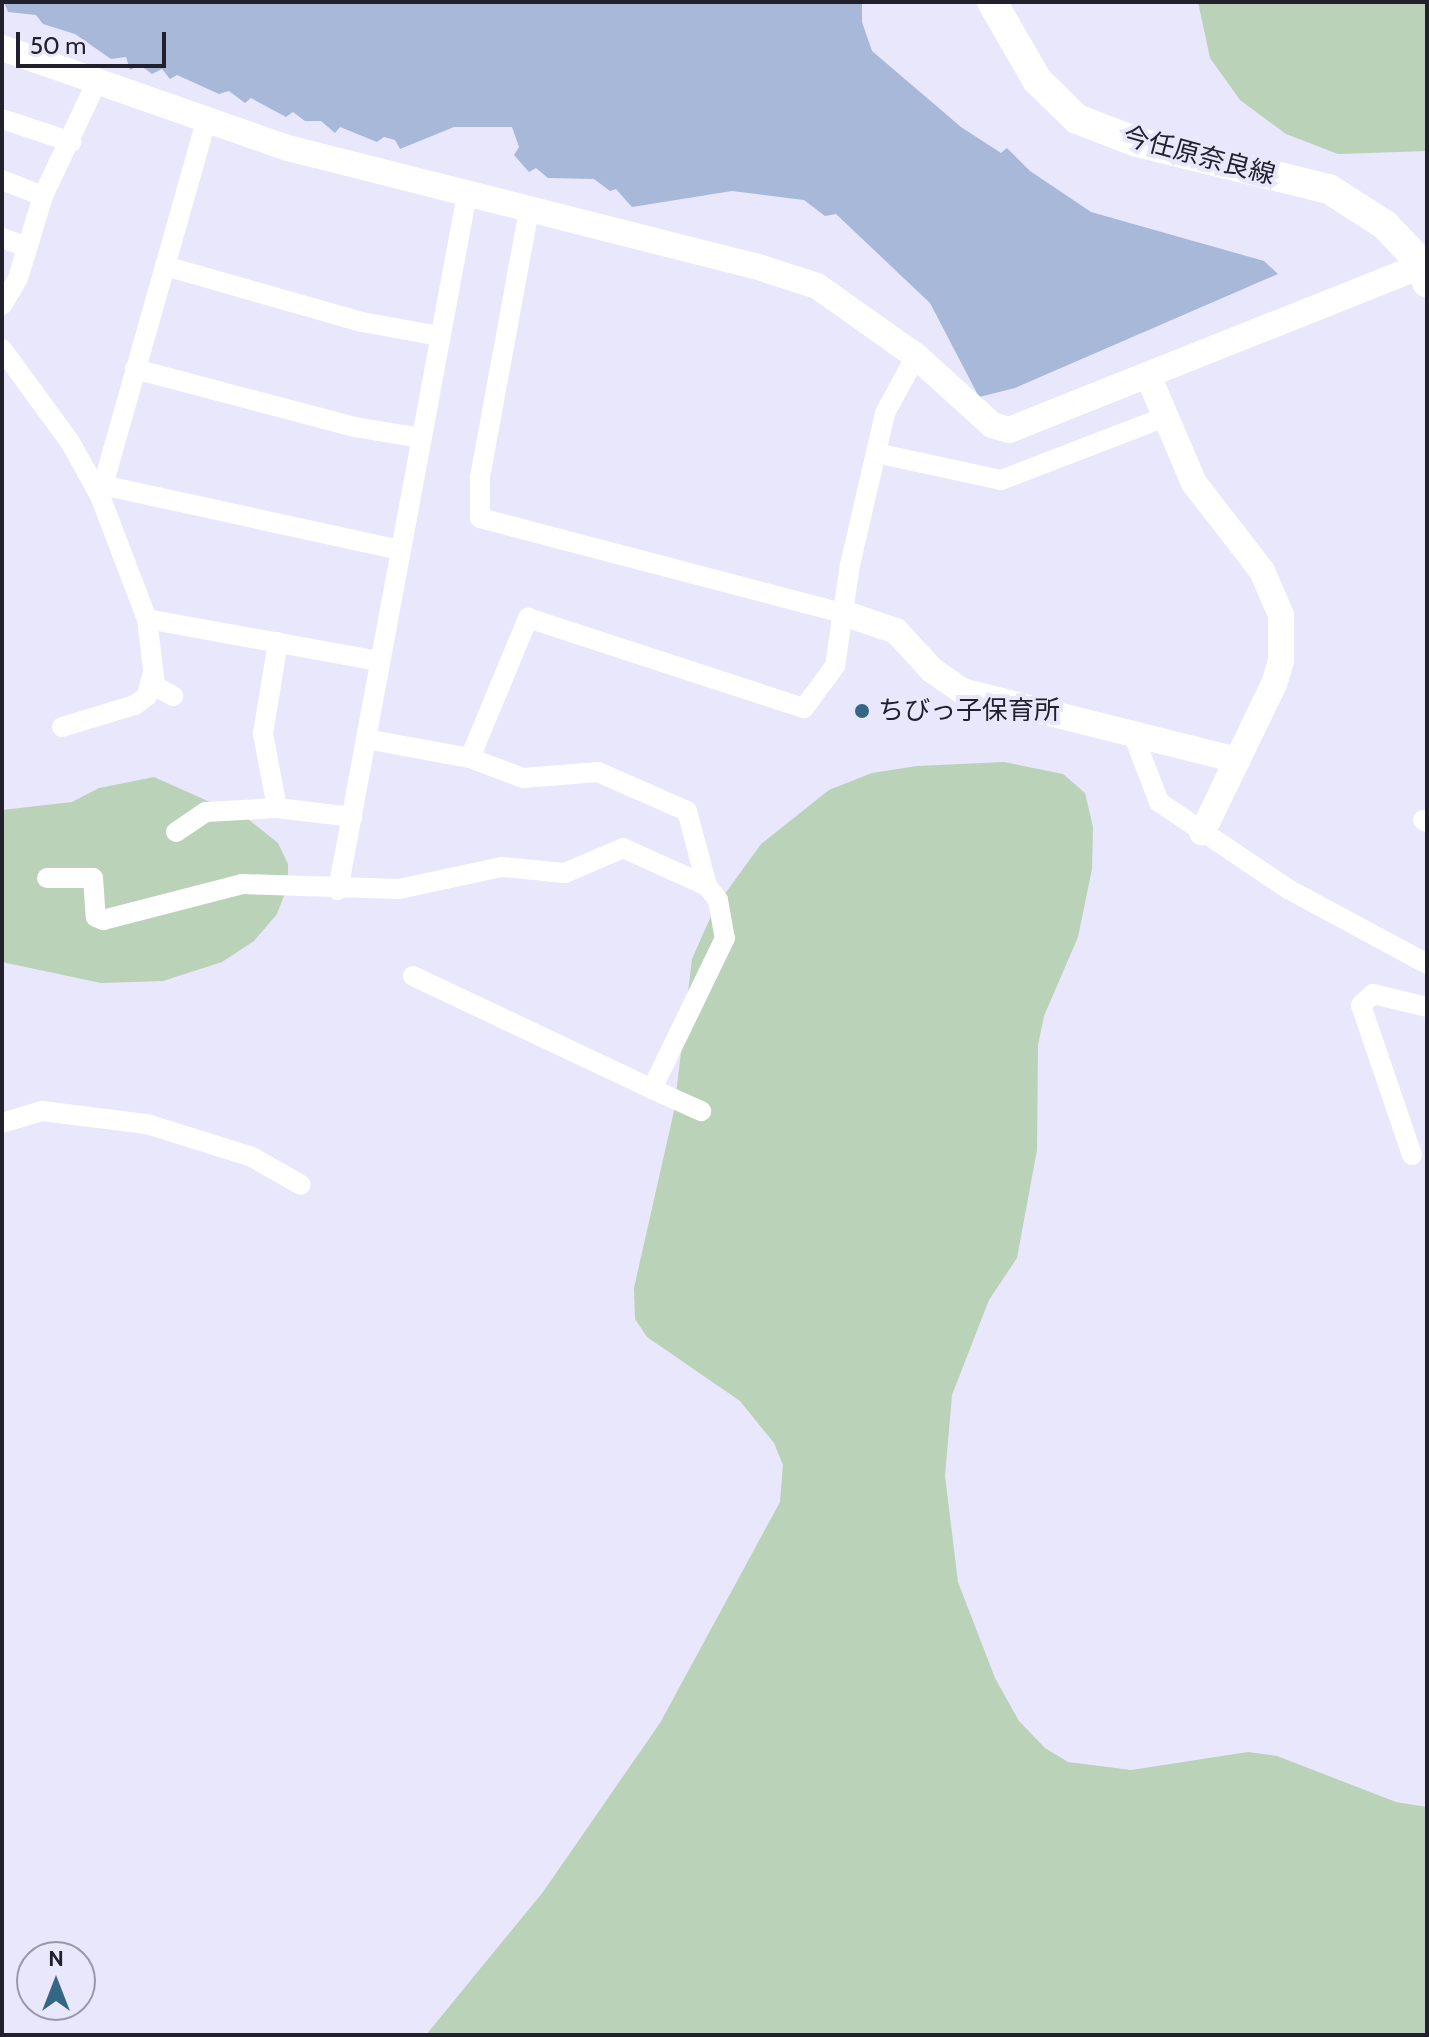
<!DOCTYPE html>
<html>
<head>
<meta charset="utf-8">
<style>
	body { margin:0 }
	#map { position:relative; width:1429px; height:2037px; overflow:hidden; background:#e9e7fc; font-family:Cabin,"Noto Sans JP",sans-serif }
	div>[style] { position:absolute }
	.green>* { inset:0; background:#b9d2b8 }
	.water>* { inset:0; background:#a7b8d8 }
	.minor>* { height:20px; margin:-10px; padding:0 10px; transform-origin:10px; border-radius:10px; background:#fff }
	.tertiary>* { height:26px; margin:-13px; padding:0 13px; transform-origin:13px; border-radius:13px; background:#fff }
	.secondary>* { height:30px; margin:-15px; padding:0 15px; transform-origin:15px; border-radius:15px; background:#fff }
	.dots>* { width:22px; height:22px; translate:-50% -50%; box-sizing:border-box; border:4px solid #e9e7fc; border-radius:50% }
	span { translate:-50% -50%; white-space:nowrap; text-align:center; line-height:1.15; -webkit-text-stroke:8px #e9e7fc; paint-order:stroke }
	.street-label { font-size:26px; color:#22202c }
	.poi-label { font-size:26px; color:#22202c }
	.left { translate:0 -50%; text-align:left }
	.frame { position:absolute; inset:0; border:4px solid #22202c; pointer-events:none }
	.north { position:absolute; left:16px; top:1941px; width:80px; height:80px; box-sizing:border-box; background:#e9e7fc; border:2px solid #9997a9; border-radius:50%; rotate:0deg; font-size:22px; font-weight:700; line-height:32px; text-align:center; color:#22202c }
	.north::after { content:''; display:block; margin:auto; width:28px; height:36px; background:#346784; clip-path:polygon(50% 0,100% 100%,50% 72%,0 100%) }
	.scale { position:absolute; left:16px; top:32px; width:150px; height:36px; box-sizing:border-box; border:4px solid #22202c; border-top:0; padding-left:10px; font-size:24px; line-height:28px; white-space:nowrap; color:#22202c; -webkit-text-stroke:6px #e9e7fc; paint-order:stroke }
</style>
</head>
<body>
<div id="map">
	<div class="green">
		<i style="clip-path:polygon(1198px 2px,1427px 2px,1427px 151px,1338px 154px,1286px 134px,1240px 100px,1210px 58px)"></i>
		<i style="clip-path:polygon(1004px 762px,1063px 774px,1085px 793px,1093px 827px,1092px 869px,1078px 937px,1044px 1016px,1038px 1045px,1037px 1150px,1017px 1258px,989px 1300px,952px 1395px,945px 1476px,958px 1582px,995px 1678px,1019px 1721px,1045px 1748px,1068px 1762px,1131px 1770px,1248px 1752px,1277px 1756px,1396px 1802px,1427px 1807px,1427px 2035px,426px 2035px,543px 1892px,660px 1723px,780px 1502px,783px 1465px,774px 1443px,740px 1401px,647px 1337px,635px 1319px,634px 1288px,674px 1111px,692px 959px,714px 909px,761px 844px,829px 790px,872px 773px,917px 766px)"></i>
		<i style="clip-path:polygon(154px 777px,248px 819px,278px 843px,288px 864px,288px 885px,277px 914px,254px 941px,222px 962px,163px 981px,101px 983px,2px 962px,2px 810px,72px 802px,99px 788px)"></i>
	</div>
	<div class="water">
		<i style="clip-path:polygon(4px 2px,862px 2px,862px 22px,872px 51px,961px 127px,1001px 153px,1007px 148px,1030px 171px,1091px 212px,1264px 261px,1278px 274px,1015px 388px,979px 397px,930px 303px,836px 214px,825px 216px,804px 200px,732px 191px,632px 207px,616px 189px,610px 191px,594px 179px,548px 178px,536px 168px,529px 172px,514px 155px,519px 147px,512px 127px,454px 127px,400px 149px,395px 140px,384px 137px,377px 142px,340px 127px,335px 133px,321px 121px,305px 121px,293px 112px,286px 117px,251px 98px,245px 103px,229px 91px,219px 94px,177px 75px,170px 79px,162px 69px,152px 74px,140px 65px,130px 70px,126px 57px,111px 59px,75px 34px,43px 24px,36px 15px,8px 12px)"></i>
	</div>
	<div class="minor">
		<i style="left:2px;top:119px;width:73px;rotate:18.4deg"></i>
		<i style="left:2px;top:180px;width:44px;rotate:21.3deg"></i>
		<i style="left:529px;top:210px;width:272px;rotate:100.4deg"></i>
		<i style="left:480px;top:478px;width:40px;rotate:90deg"></i>
		<i style="left:480px;top:518px;width:375px;rotate:14.7deg"></i>
		<i style="left:2px;top:238px;width:27px;rotate:20deg"></i>
		<i style="left:165px;top:266px;width:205px;rotate:15.9deg"></i>
		<i style="left:362px;top:322px;width:79px;rotate:10.2deg"></i>
		<i style="left:2px;top:305px;width:31px;rotate:-59deg"></i>
		<i style="left:18px;top:278px;width:86px;rotate:-73deg"></i>
		<i style="left:43px;top:196px;width:127px;rotate:-64.8deg"></i>
		<i style="left:2px;top:349px;width:115px;rotate:53.8deg"></i>
		<i style="left:70px;top:442px;width:62px;rotate:60.9deg"></i>
		<i style="left:100px;top:496px;width:132px;rotate:69.1deg"></i>
		<i style="left:147px;top:619px;width:236px;rotate:10.3deg"></i>
		<i style="left:135px;top:369px;width:228px;rotate:14.8deg"></i>
		<i style="left:355px;top:427px;width:67px;rotate:9.5deg"></i>
		<i style="left:876px;top:453px;width:128px;rotate:12.2deg"></i>
		<i style="left:1001px;top:480px;width:176px;rotate:-21deg"></i>
		<i style="left:102px;top:485px;width:305px;rotate:12.3deg"></i>
		<i style="left:100px;top:496px;width:392px;rotate:-74.2deg"></i>
		<i style="left:147px;top:619px;width:67px;rotate:83.2deg"></i>
		<i style="left:155px;top:686px;width:21px;rotate:29deg"></i>
		<i style="left:278px;top:642px;width:93px;rotate:99.3deg"></i>
		<i style="left:263px;top:734px;width:75px;rotate:79.3deg"></i>
		<i style="left:277px;top:808px;width:76px;rotate:6.8deg"></i>
		<i style="left:62px;top:727px;width:76px;rotate:-16.8deg"></i>
		<i style="left:135px;top:705px;width:15px;rotate:-37deg"></i>
		<i style="left:147px;top:696px;width:21px;rotate:-76deg"></i>
		<i style="left:1133px;top:734px;width:73px;rotate:69.1deg"></i>
		<i style="left:1159px;top:802px;width:156px;rotate:34deg"></i>
		<i style="left:1288px;top:889px;width:158px;rotate:28.3deg"></i>
		<i style="left:366px;top:739px;width:106px;rotate:10.4deg"></i>
		<i style="left:470px;top:758px;width:152px;rotate:-67.5deg"></i>
		<i style="left:528px;top:618px;width:290px;rotate:18.1deg"></i>
		<i style="left:804px;top:708px;width:52px;rotate:-53.6deg"></i>
		<i style="left:835px;top:666px;width:102px;rotate:-81.6deg"></i>
		<i style="left:850px;top:565px;width:156px;rotate:-77deg"></i>
		<i style="left:885px;top:413px;width:65px;rotate:-61.5deg"></i>
		<i style="left:470px;top:758px;width:57px;rotate:20.7deg"></i>
		<i style="left:523px;top:778px;width:75px;rotate:-4.6deg"></i>
		<i style="left:598px;top:772px;width:97px;rotate:23.7deg"></i>
		<i style="left:687px;top:811px;width:78px;rotate:75.1deg"></i>
		<i style="left:707px;top:886px;width:18px;rotate:52deg"></i>
		<i style="left:718px;top:900px;width:39px;rotate:80deg"></i>
		<i style="left:725px;top:938px;width:168px;rotate:115.8deg"></i>
		<i style="left:652px;top:1089px;width:54px;rotate:24.2deg"></i>
		<i style="left:1423px;top:820px;width:4px;rotate:27deg"></i>
		<i style="left:176px;top:832px;width:36px;rotate:-34deg"></i>
		<i style="left:206px;top:812px;width:71px;rotate:-3.2deg"></i>
		<i style="left:47px;top:878px;width:46px"></i>
		<i style="left:93px;top:878px;width:39px;rotate:86deg"></i>
		<i style="left:96px;top:917px;width:8px;rotate:23deg"></i>
		<i style="left:103px;top:920px;width:144px;rotate:-14.5deg"></i>
		<i style="left:242px;top:884px;width:157px;rotate:1.8deg"></i>
		<i style="left:399px;top:889px;width:105px;rotate:-12.1deg"></i>
		<i style="left:502px;top:867px;width:63px;rotate:5.4deg"></i>
		<i style="left:565px;top:873px;width:63px;rotate:-23.3deg"></i>
		<i style="left:623px;top:848px;width:92px;rotate:24.3deg"></i>
		<i style="left:338px;top:890px;width:708px;rotate:-79.5deg"></i>
		<i style="left:413px;top:976px;width:264px;rotate:25.3deg"></i>
		<i style="left:2px;top:1123px;width:42px;rotate:-16.7deg"></i>
		<i style="left:42px;top:1111px;width:106px;rotate:7.1deg"></i>
		<i style="left:147px;top:1124px;width:110px;rotate:17.4deg"></i>
		<i style="left:252px;top:1157px;width:56px;rotate:29.7deg"></i>
		<i style="left:1412px;top:1155px;width:158px;rotate:-108.8deg"></i>
		<i style="left:1361px;top:1005px;width:16px;rotate:-43deg"></i>
		<i style="left:1373px;top:994px;width:56px;rotate:13.5deg"></i>
	</div>
	<div class="tertiary">
		<i style="left:2px;top:48px;width:303px;rotate:19.3deg"></i>
		<i style="left:288px;top:148px;width:482px;rotate:14.2deg"></i>
		<i style="left:755px;top:266px;width:65px;rotate:17.9deg"></i>
		<i style="left:817px;top:286px;width:121px;rotate:35.3deg"></i>
		<i style="left:916px;top:356px;width:103px;rotate:42.2deg"></i>
		<i style="left:992px;top:425px;width:18px;rotate:16deg"></i>
		<i style="left:1009px;top:430px;width:450px;rotate:-21.7deg"></i>
		<i style="left:1149px;top:378px;width:114px;rotate:66.8deg"></i>
		<i style="left:1194px;top:483px;width:111px;rotate:52.3deg"></i>
		<i style="left:1262px;top:571px;width:48px;rotate:66.6deg"></i>
		<i style="left:1281px;top:615px;width:46px;rotate:90deg"></i>
		<i style="left:1281px;top:661px;width:24px;rotate:107deg"></i>
		<i style="left:1274px;top:684px;width:165px;rotate:115.8deg"></i>
		<i style="left:843px;top:613px;width:56px;rotate:18.8deg"></i>
		<i style="left:896px;top:631px;width:53px;rotate:47.3deg"></i>
		<i style="left:932px;top:670px;width:37px;rotate:35deg"></i>
		<i style="left:962px;top:691px;width:284px;rotate:14.1deg"></i>
	</div>
	<div class="secondary">
		<i style="left:992px;top:2px;width:90px;rotate:60deg"></i>
		<i style="left:1037px;top:80px;width:56px;rotate:44.3deg"></i>
		<i style="left:1077px;top:119px;width:64px;rotate:21deg"></i>
		<i style="left:1137px;top:142px;width:198px;rotate:13.8deg"></i>
		<i style="left:1329px;top:189px;width:67px;rotate:32.7deg"></i>
		<i style="left:1385px;top:225px;width:55px;rotate:46.5deg"></i>
		<i style="left:1423px;top:265px;width:18px;rotate:77deg"></i>
	</div>
	<div class="dots">
		<i style="left:862px;top:711px;background:#346784"></i>
	</div>
	<div class="street-label">
		<span style="left:1199px;top:156px;rotate:15deg">今任原奈良線</span>
	</div>
	<div class="poi-label">
		<span class="left" style="left:878px;top:711px">ちびっ子保育所</span>
	</div>
	<div class="frame"></div>
	<div class="north">N</div>
	<div class="scale">50 m</div>
</div>
</body>
</html>
